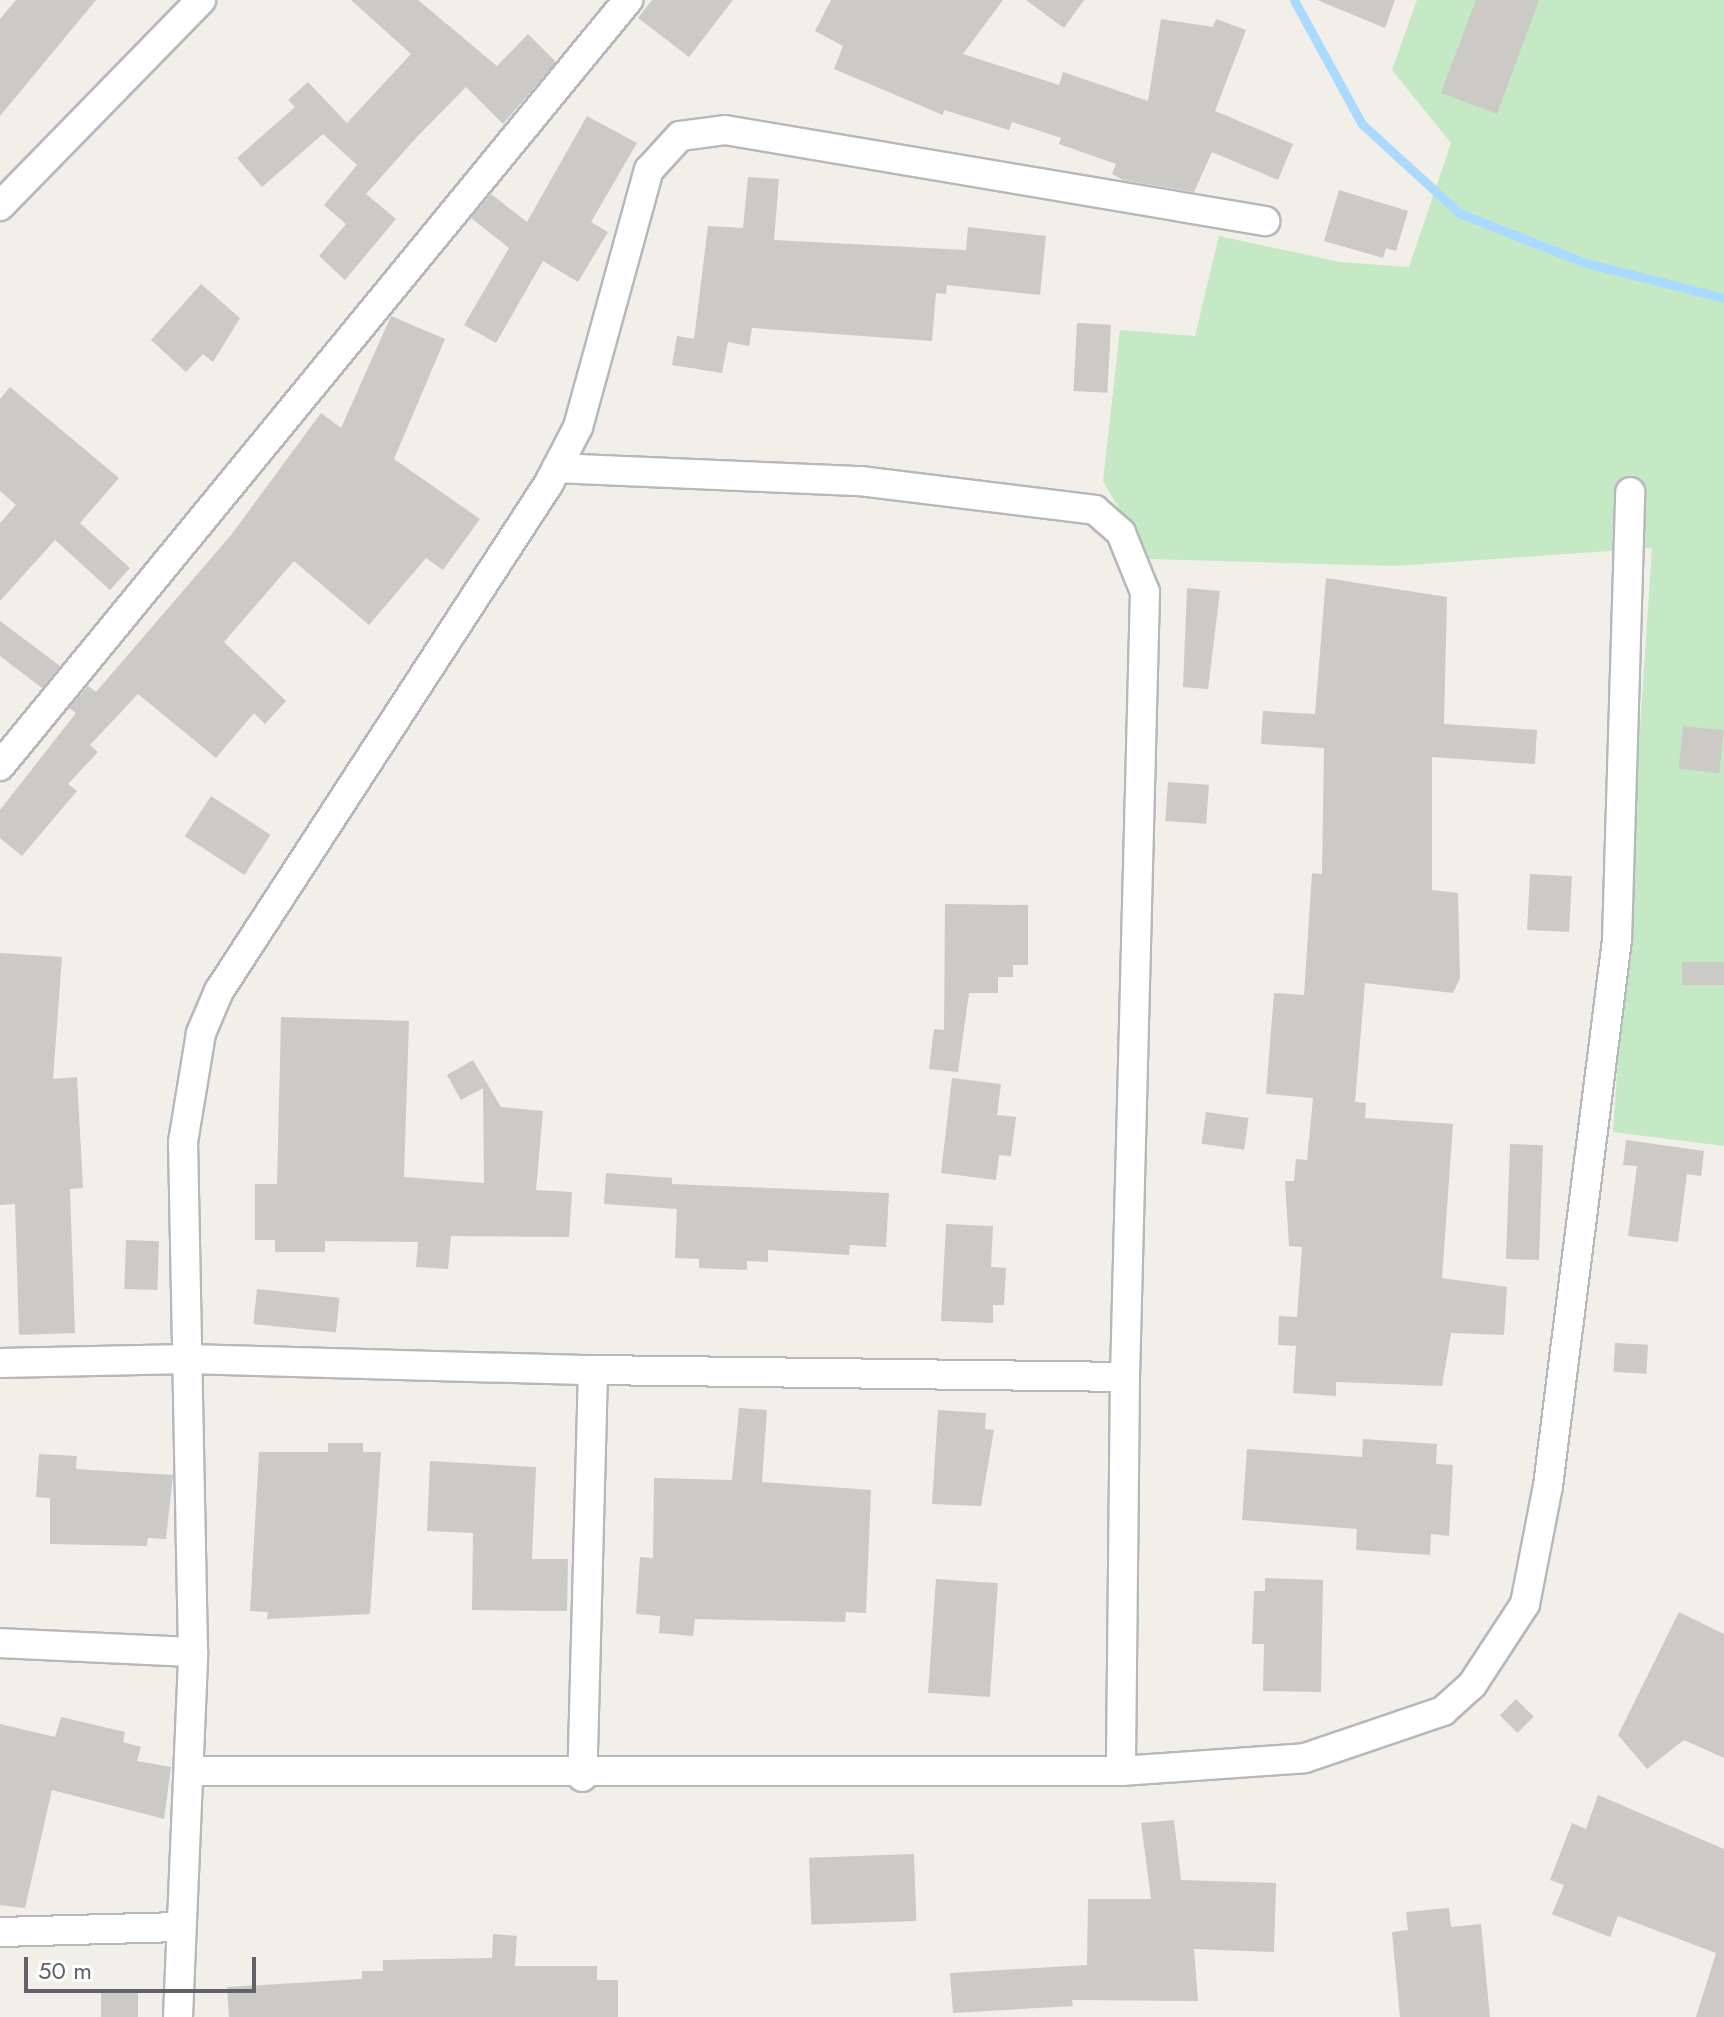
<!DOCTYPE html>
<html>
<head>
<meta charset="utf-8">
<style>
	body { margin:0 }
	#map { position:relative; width:1724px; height:2017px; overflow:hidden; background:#f1efe8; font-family:Jost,sans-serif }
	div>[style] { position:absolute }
	.green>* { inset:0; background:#c5e8c5 }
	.stream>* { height:9px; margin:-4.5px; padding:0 4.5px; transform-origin:4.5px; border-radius:4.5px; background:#aadaff }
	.building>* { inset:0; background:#cccac5; transform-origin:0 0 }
	.roads { filter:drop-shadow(2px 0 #b5b8bc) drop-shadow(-2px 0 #b5b8bc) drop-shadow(0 2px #b5b8bc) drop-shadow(0 -2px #b5b8bc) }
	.street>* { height:28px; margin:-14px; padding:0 14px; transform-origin:14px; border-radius:14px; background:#fff }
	span { translate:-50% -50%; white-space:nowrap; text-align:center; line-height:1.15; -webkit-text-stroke:7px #fff; paint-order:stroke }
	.scale { position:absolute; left:24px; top:1957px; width:232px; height:36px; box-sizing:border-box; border:4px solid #5f6368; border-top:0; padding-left:10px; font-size:24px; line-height:28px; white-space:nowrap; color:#5f6368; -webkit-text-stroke:6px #fff; paint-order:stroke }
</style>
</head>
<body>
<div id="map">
	<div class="green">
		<i style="clip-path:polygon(1417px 0,1724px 0,1724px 1146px,1613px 1132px,1652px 548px,1395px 566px,1148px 559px,1103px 481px,1120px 330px,1195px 336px,1219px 236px,1340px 262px,1409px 267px,1451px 143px,1392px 70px)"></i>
	</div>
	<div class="stream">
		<i style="left:1294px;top:0;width:141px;rotate:61.3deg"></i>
		<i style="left:1362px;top:124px;width:132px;rotate:42.5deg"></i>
		<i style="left:1459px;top:213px;width:136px;rotate:21.5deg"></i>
		<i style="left:1586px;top:263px;width:142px;rotate:14.2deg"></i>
	</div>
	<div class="building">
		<i style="clip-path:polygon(16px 0,96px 0,0 116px,0 19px)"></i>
		<i style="clip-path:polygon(351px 0,418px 0,497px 66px,528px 34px,556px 62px,503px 124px,466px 87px,415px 139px,366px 194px,396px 219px,345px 280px,319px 256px,346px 224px,324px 205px,357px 165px,323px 134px,262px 187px,237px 158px,295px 107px,288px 100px,308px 82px,347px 123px,411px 54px)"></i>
		<i style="clip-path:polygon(652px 0,733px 0,689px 57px,638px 18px)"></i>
		<i style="clip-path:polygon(831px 0,1003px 0,963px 54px,1059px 85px,1063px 72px,1148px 101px,1161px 19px,1213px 27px,1216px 19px,1246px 30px,1215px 111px,1293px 144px,1278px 180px,1212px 152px,1194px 192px,1123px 180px,1112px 174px,1116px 164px,1059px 144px,1061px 138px,1012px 122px,1009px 130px,944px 110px,943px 115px,834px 69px,843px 46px,815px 31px)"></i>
		<i style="clip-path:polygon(1026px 0,1084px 0,1064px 28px)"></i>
		<i style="clip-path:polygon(1317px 0,1395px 0,1385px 28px)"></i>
		<i style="clip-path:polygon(1476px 0,1539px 0,1497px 114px,1441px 93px)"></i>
		<i style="clip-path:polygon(587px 116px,637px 143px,591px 222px,608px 232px,578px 282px,543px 261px,496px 343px,464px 325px,509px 248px,471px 218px,491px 194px,527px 222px)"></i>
		<i style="clip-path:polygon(748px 177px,779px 179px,774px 240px,966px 250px,968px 227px,1046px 236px,1040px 295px,947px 285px,946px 294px,936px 293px,932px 341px,752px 328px,749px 346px,728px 342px,722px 373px,672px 365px,677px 336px,694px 339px,708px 226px,743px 228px)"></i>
		<i style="clip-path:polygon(1339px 190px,1408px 211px,1396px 251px,1386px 248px,1383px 258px,1324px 241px)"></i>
		<i style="clip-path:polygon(201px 284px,240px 318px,213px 362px,203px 354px,186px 372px,151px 340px)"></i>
		<i style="clip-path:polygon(391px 316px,445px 339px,394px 459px,480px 519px,443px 570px,426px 558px,369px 625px,294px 561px,224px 642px,286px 701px,265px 724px,254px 713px,216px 758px,138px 694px,90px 745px,98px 752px,68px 784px,77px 791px,22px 856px,0 838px,0 810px,76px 713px,69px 708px,88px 686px,96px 692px,231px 535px,321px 413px,341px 428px)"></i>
		<i style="left:1077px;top:323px;width:34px;height:68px;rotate:3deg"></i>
		<i style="clip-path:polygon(10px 387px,119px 478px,80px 523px,130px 568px,110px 590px,55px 540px,0 601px,0 523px,16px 505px,0 491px,0 399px)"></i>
		<i style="clip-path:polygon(1326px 578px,1447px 597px,1444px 724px,1537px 730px,1535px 764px,1432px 757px,1432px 890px,1458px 893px,1460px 978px,1453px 993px,1365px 983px,1355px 1102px,1366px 1103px,1365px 1118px,1453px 1124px,1442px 1278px,1507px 1287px,1504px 1335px,1451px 1333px,1442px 1386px,1336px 1382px,1336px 1396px,1293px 1393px,1296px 1346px,1278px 1345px,1279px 1316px,1297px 1317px,1302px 1247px,1289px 1246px,1285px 1181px,1294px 1181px,1296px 1159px,1307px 1160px,1313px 1098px,1266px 1094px,1274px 993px,1304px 995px,1312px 873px,1322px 874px,1324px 748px,1261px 744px,1263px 711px,1315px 714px)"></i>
		<i style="clip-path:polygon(1187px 588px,1220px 591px,1208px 689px,1183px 687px)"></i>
		<i style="clip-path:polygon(0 621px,60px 666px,42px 688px,0 656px)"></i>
		<i style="left:1683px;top:726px;width:41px;height:43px;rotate:6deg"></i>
		<i style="left:1168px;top:782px;width:41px;height:39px;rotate:4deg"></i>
		<i style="left:211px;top:796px;width:71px;height:48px;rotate:33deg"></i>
		<i style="left:1530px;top:874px;width:42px;height:56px;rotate:3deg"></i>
		<i style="clip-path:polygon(945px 904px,1028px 905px,1028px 965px,1013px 965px,1013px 977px,998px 977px,998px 993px,969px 993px,958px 1072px,929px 1069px,934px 1029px,944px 1030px)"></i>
		<i style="clip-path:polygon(0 953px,62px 957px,53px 1079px,77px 1077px,83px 1188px,70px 1189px,75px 1333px,19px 1335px,15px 1204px,0 1205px)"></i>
		<i style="left:1724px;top:962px;width:23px;height:42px;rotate:90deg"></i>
		<i style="clip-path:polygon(281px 1017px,409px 1021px,404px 1177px,484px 1183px,483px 1088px,461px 1100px,447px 1075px,473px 1060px,501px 1107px,543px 1111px,536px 1190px,572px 1192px,569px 1237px,451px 1236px,448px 1269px,416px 1267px,418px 1242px,325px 1241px,325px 1252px,275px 1252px,275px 1240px,255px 1240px,255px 1184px,277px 1184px)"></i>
		<i style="clip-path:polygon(952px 1078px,1001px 1084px,997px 1115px,1016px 1117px,1011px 1156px,999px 1155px,996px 1180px,941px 1173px)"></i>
		<i style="left:1206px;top:1112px;width:43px;height:32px;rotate:8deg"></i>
		<i style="clip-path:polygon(1626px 1140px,1704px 1151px,1701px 1176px,1687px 1174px,1678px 1242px,1628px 1236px,1637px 1166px,1623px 1165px)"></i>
		<i style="left:1510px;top:1144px;width:33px;height:115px;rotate:2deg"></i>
		<i style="clip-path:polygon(606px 1173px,672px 1178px,672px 1184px,889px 1193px,886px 1247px,850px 1245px,849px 1255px,768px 1250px,768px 1262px,747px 1261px,747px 1270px,699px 1268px,699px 1259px,675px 1258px,677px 1209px,604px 1204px)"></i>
		<i style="clip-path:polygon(946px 1224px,993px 1226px,991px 1267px,1006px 1268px,1004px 1305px,993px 1305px,993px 1323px,941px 1321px)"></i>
		<i style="left:126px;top:1240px;width:33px;height:49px;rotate:2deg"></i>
		<i style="left:257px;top:1289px;width:83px;height:35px;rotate:6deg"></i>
		<i style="left:1615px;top:1343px;width:33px;height:29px;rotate:3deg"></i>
		<i style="clip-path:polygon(739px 1408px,767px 1410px,762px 1482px,871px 1490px,866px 1613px,846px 1612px,845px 1622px,695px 1619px,693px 1636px,659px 1633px,660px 1616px,636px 1614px,640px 1557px,653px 1558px,654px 1478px,732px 1480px)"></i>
		<i style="clip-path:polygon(938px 1410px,986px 1413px,985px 1429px,994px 1430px,981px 1506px,932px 1504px)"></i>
		<i style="clip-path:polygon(1363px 1439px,1437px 1444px,1436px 1464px,1453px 1465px,1449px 1536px,1431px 1534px,1430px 1555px,1356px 1550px,1357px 1529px,1242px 1520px,1247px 1449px,1362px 1457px)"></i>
		<i style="clip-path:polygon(328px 1443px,363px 1443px,363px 1452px,381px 1452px,370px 1614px,267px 1619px,268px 1612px,250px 1611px,259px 1452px,328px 1452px)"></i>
		<i style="clip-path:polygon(39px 1454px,77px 1456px,76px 1469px,173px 1475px,166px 1539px,148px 1538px,147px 1546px,50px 1544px,50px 1498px,36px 1497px)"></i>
		<i style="clip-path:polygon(430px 1461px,536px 1467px,532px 1559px,568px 1559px,567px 1611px,472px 1610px,473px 1533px,427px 1531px)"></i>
		<i style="clip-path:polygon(1265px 1578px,1323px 1580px,1321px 1692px,1263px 1691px,1264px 1644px,1252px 1644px,1254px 1591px,1265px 1591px)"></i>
		<i style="left:936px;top:1579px;width:62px;height:114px;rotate:4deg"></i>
		<i style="clip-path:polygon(1679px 1612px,1724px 1634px,1724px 1758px,1684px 1740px,1647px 1769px,1618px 1735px)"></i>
		<i style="left:1516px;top:1699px;width:25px;height:23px;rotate:45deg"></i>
		<i style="clip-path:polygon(61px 1717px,125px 1732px,123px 1742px,141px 1747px,137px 1761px,171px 1767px,164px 1819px,52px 1790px,25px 1908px,0 1905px,0 1724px,55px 1737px)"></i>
		<i style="clip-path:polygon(1598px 1795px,1724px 1849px,1724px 2017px,1696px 2017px,1716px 1953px,1618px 1916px,1610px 1937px,1552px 1914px,1564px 1885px,1550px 1880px,1572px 1823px,1586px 1829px)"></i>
		<i style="clip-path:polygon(1174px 1820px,1181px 1880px,1276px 1883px,1274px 1952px,1194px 1949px,1198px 2001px,1072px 2000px,1073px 2006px,953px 2013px,950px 1973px,1087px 1965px,1088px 1899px,1151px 1899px,1141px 1823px)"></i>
		<i style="left:914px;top:1854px;width:67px;height:105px;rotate:88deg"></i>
		<i style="clip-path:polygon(1449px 1908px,1451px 1927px,1481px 1924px,1490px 2017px,1400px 2017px,1392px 1932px,1408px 1930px,1406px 1912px)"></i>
		<i style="clip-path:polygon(493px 1934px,517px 1936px,515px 1966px,597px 1966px,597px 1980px,618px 1980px,618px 2017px,229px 2017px,227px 1987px,362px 1979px,362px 1971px,383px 1971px,383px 1960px,492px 1958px)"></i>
		<i style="left:101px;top:1989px;width:37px;height:28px"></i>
	</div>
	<div class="roads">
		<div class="street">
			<i style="left:0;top:206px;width:288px;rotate:-45.7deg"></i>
			<i style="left:557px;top:468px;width:303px;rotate:2.5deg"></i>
			<i style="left:860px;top:481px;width:237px;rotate:7deg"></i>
			<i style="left:1095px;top:510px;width:35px;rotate:41deg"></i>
			<i style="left:1121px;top:533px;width:64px;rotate:67.9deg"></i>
			<i style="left:1145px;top:592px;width:785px;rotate:91.46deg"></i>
			<i style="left:0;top:766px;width:991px;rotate:-50.65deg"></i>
			<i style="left:0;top:1363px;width:188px;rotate:-1.2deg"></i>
			<i style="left:188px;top:1359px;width:405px;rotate:1.6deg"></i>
			<i style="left:593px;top:1370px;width:407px;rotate:91.5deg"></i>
			<i style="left:593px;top:1370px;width:532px;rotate:0.75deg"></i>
			<i style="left:1125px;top:1377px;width:394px;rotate:90.6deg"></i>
			<i style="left:0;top:1643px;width:193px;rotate:2.7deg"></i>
			<i style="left:191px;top:1771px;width:930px"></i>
			<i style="left:1121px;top:1771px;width:184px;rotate:-4deg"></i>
			<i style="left:1305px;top:1758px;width:146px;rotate:-18.8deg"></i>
			<i style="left:1443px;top:1711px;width:39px;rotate:-42deg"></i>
			<i style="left:1472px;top:1685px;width:97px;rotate:-56.8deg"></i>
			<i style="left:1525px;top:1604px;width:120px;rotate:-79deg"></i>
			<i style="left:1548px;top:1486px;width:550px;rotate:-82.8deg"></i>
			<i style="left:1617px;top:940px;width:448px;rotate:-88.3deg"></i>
			<i style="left:0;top:1932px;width:179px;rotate:-1.6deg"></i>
			<i style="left:178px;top:2017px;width:365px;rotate:-87.6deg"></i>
			<i style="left:193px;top:1652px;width:510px;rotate:-91.12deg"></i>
			<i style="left:183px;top:1142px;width:110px;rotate:-80.6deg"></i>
			<i style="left:201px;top:1033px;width:46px;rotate:-66.8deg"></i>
			<i style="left:219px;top:991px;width:606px;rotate:-56.99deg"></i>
			<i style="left:549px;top:483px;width:63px;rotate:-62.6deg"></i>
			<i style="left:578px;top:427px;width:267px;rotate:-74.6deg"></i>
			<i style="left:649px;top:170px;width:46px;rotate:-47.6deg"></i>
			<i style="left:680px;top:136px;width:45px;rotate:-7.6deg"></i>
			<i style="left:725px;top:130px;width:548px;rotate:9.57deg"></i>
		</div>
	</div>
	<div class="scale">50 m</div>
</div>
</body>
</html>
